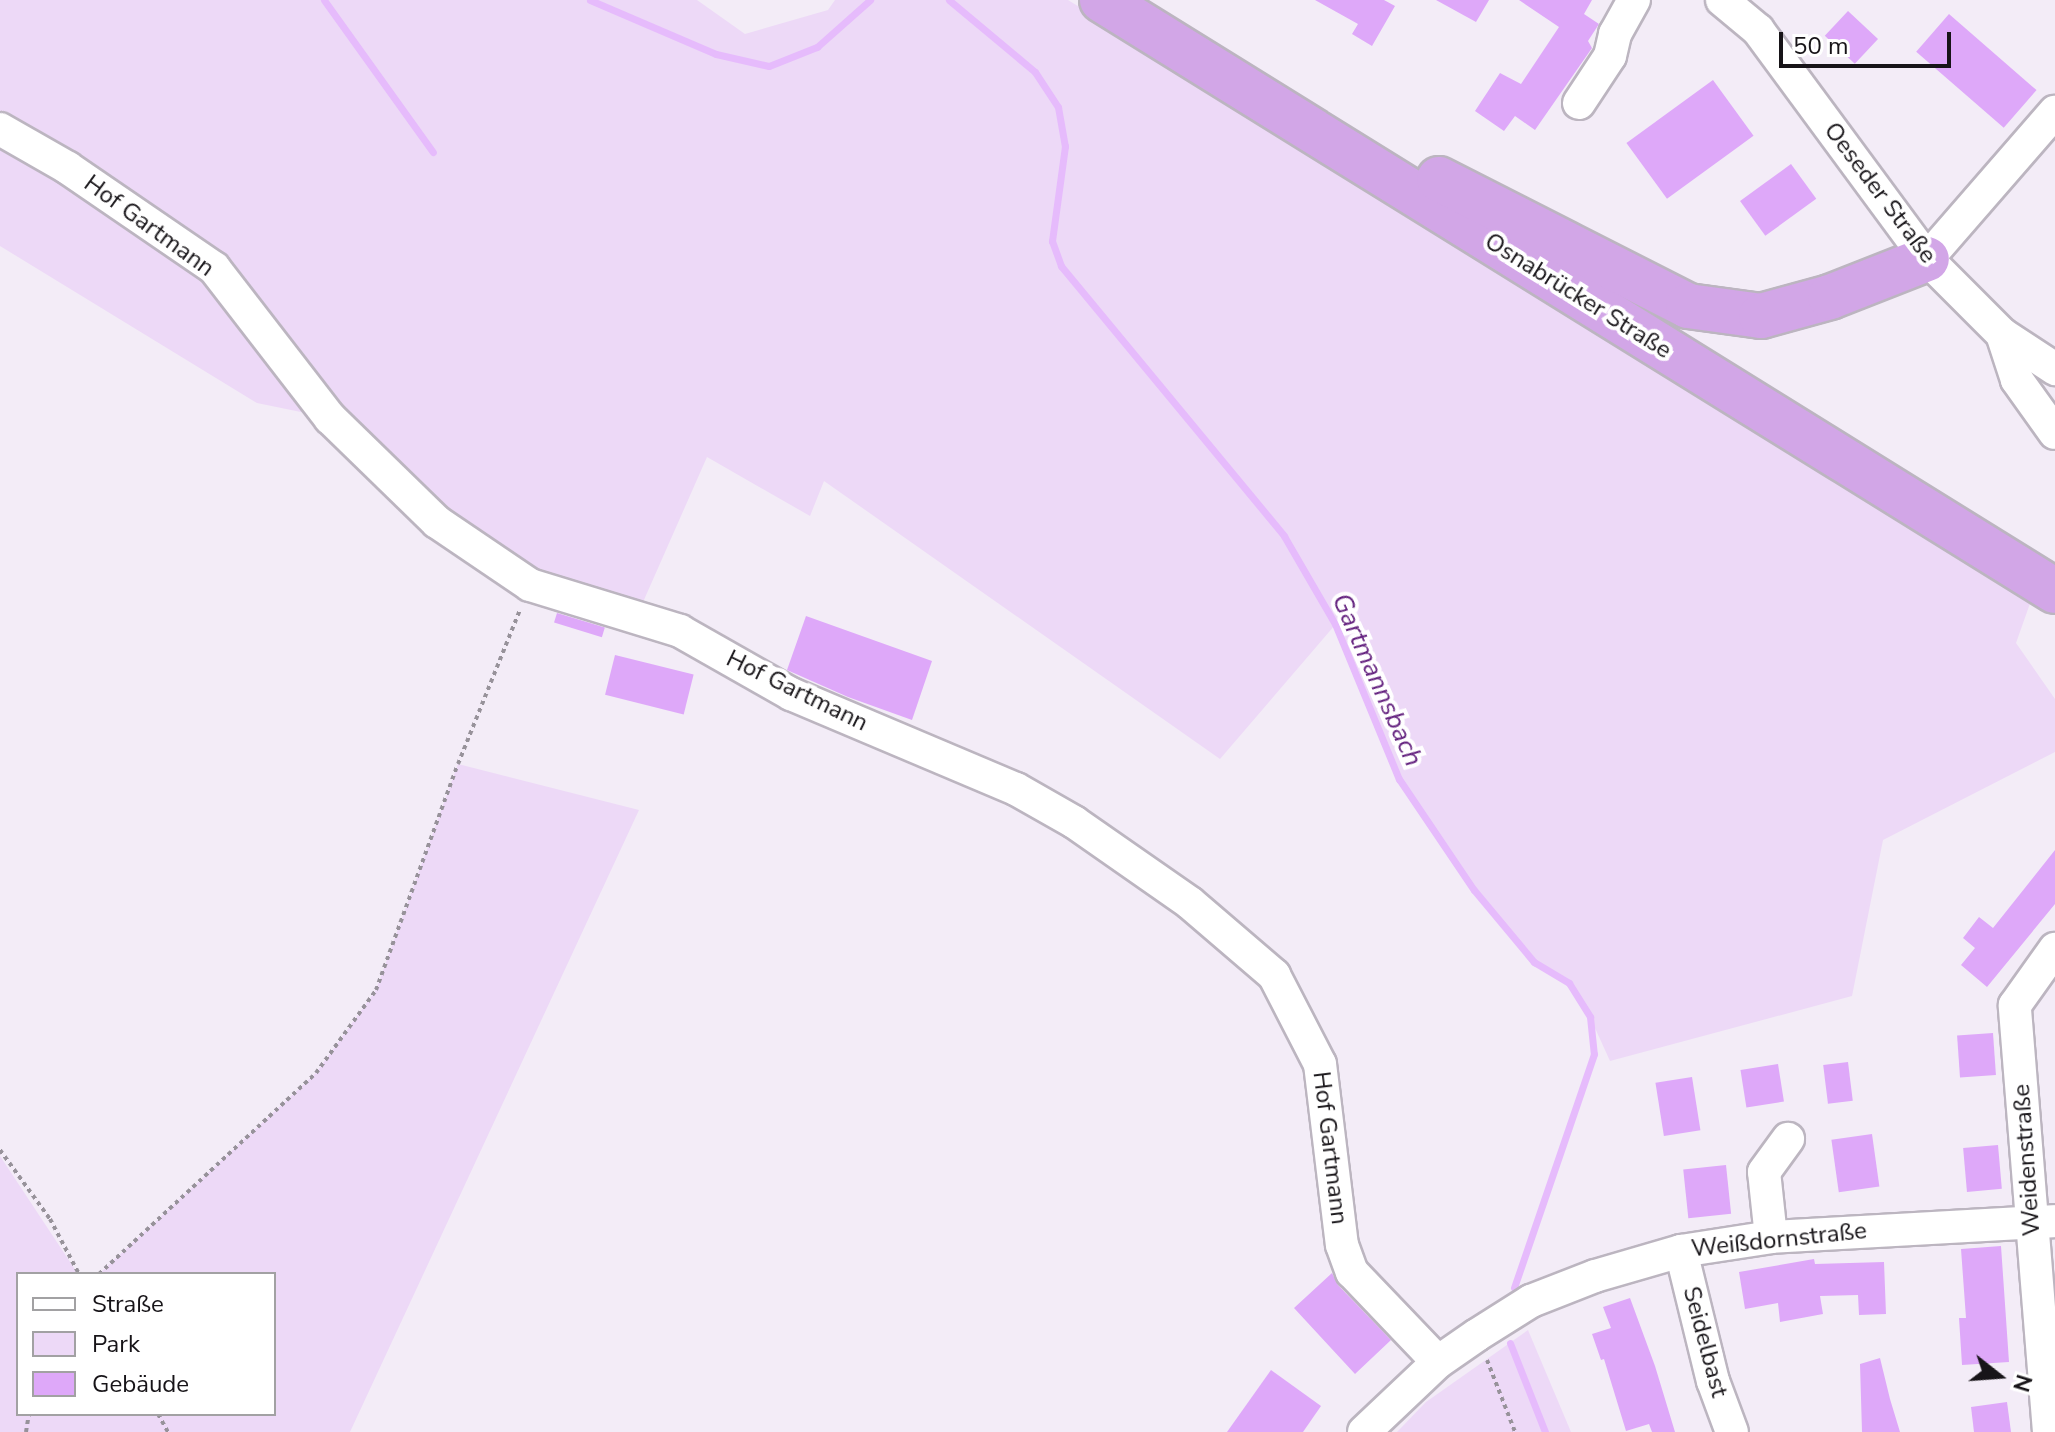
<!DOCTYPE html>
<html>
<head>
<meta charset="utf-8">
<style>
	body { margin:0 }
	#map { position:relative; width:2055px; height:1432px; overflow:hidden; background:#f3ecf7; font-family:"Nunito Sans",sans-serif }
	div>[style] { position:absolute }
	.green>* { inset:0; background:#edd9f7 }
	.stream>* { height:7px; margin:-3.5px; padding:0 3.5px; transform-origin:3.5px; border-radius:3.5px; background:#e6bbfc }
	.building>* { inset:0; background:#dea8f9; transform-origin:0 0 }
	.path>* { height:4px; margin-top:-2px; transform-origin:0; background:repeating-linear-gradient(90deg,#97929a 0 4px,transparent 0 8px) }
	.roads { filter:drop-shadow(2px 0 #bcb5c0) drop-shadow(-2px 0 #bcb5c0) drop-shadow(0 2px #bcb5c0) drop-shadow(0 -2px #bcb5c0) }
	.minor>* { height:32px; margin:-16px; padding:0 16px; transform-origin:16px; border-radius:16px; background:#fff }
	.highway>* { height:44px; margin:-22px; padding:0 22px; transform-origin:22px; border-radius:22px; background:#d2a6e7 }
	span { translate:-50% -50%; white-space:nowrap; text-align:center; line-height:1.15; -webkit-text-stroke:8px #fff; paint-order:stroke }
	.street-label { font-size:24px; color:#171418 }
	.water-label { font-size:26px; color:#64227f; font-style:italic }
	.legend { position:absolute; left:16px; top:1272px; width:260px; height:144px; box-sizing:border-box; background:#fff; border:2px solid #a2a1a3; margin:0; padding:10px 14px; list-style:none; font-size:24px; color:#171418 }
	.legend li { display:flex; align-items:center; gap:16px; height:40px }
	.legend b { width:40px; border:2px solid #a2a1a3 }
	.north { position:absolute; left:1959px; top:1336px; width:80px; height:80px; -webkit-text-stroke:6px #fff; paint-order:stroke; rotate:107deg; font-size:22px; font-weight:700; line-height:32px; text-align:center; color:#171418 }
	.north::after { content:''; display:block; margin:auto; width:28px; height:36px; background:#171418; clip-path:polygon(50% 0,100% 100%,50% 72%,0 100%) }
	.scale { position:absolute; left:1779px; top:32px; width:172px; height:36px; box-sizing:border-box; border:4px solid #171418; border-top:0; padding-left:10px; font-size:24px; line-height:28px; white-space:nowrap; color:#171418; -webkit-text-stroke:6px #fff; paint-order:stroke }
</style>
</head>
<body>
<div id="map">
	<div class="green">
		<i style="clip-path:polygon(0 0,697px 0,745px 34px,828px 10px,835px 0,1068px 0,2033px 595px,2016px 643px,2055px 699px,2055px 752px,1883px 840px,1852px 996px,1610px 1061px,1590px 1017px,1569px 983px,1534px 962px,1474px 890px,1399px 779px,1335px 625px,1220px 759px,824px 481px,810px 516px,707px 457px,636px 618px,530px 585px,330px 418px,257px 403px,0 246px)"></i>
		<i style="clip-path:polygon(458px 764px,639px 810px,350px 1432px,0 1432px,0 1156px,78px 1274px,18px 1274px,18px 1414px,274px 1414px,274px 1274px,99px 1274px,316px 1073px,376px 990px)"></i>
		<i style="clip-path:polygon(1528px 1330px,1571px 1432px,1397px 1432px,1426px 1402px)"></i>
	</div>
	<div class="stream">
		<i style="left:324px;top:0;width:187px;rotate:54.4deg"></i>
		<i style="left:590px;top:0;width:137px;rotate:23.2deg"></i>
		<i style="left:716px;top:54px;width:54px;rotate:12.8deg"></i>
		<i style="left:769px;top:66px;width:52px;rotate:-21.6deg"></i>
		<i style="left:817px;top:47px;width:71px;rotate:-41.6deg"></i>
		<i style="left:949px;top:0;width:112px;rotate:39.9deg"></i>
		<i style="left:1035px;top:72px;width:42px;rotate:56.7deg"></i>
		<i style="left:1058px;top:107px;width:40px;rotate:80deg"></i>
		<i style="left:1065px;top:146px;width:96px;rotate:97.8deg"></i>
		<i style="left:1052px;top:241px;width:27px;rotate:70deg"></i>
		<i style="left:1061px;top:266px;width:350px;rotate:50.4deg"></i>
		<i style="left:1284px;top:536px;width:102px;rotate:59.9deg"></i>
		<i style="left:1335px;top:624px;width:168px;rotate:67.6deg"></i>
		<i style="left:1399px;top:779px;width:134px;rotate:56deg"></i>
		<i style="left:1474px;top:890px;width:94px;rotate:50.2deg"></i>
		<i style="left:1534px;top:962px;width:41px;rotate:31deg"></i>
		<i style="left:1569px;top:983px;width:40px;rotate:58deg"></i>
		<i style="left:1590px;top:1017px;width:37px;rotate:84deg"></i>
		<i style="left:1594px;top:1054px;width:247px;rotate:108.9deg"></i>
		<i style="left:1510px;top:1343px;width:96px;rotate:68.5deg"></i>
	</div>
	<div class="building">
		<i style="clip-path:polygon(1315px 0,1384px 0,1395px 6px,1372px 46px,1352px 34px,1358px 24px)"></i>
		<i style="clip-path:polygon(1436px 0,1489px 0,1476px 22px)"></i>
		<i style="clip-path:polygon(1519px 0,1592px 0,1584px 14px,1599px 24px,1588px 41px,1592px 48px,1535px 130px,1515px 116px,1504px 131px,1475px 111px,1500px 73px,1521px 84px,1559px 27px)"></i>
		<i style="left:1848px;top:11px;width:41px;height:34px;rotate:43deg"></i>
		<i style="left:1949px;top:14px;width:116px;height:50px;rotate:41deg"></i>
		<i style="left:1713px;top:80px;width:69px;height:107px;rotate:54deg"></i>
		<i style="left:1791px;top:164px;width:43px;height:63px;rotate:54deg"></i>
		<i style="left:557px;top:613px;width:50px;height:10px;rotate:17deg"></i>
		<i style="clip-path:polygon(806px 616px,932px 661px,912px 720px,848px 697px,787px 670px)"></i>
		<i style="left:615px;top:655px;width:81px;height:41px;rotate:14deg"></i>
		<i style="clip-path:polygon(2055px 850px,2055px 904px,1987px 987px,1961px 965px,1975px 948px,1963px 938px,1979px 917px,1993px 928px)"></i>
		<i style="left:1993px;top:1033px;width:42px;height:36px;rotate:86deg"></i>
		<i style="left:1848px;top:1062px;width:39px;height:25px;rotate:83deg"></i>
		<i style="left:1778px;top:1064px;width:38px;height:38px;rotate:81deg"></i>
		<i style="left:1692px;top:1077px;width:54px;height:37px;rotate:81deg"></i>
		<i style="left:1872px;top:1134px;width:53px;height:41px;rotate:82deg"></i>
		<i style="left:1998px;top:1145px;width:44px;height:35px;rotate:85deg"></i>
		<i style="left:1726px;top:1165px;width:49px;height:43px;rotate:84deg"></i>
		<i style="clip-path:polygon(2001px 1246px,2009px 1362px,1962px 1365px,1959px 1318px,1966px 1318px,1961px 1249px)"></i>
		<i style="clip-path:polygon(1814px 1259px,1815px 1264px,1884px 1262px,1886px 1314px,1859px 1315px,1858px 1295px,1820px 1296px,1823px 1314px,1780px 1322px,1778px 1303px,1745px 1309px,1739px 1272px)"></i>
		<i style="clip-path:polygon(1332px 1273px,1338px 1285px,1391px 1340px,1355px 1374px,1294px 1308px)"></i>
		<i style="clip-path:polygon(1630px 1298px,1655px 1366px,1675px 1432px,1652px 1432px,1649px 1424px,1626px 1431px,1604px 1359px,1601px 1360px,1592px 1334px,1611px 1328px,1603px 1307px)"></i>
		<i style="clip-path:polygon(1880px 1358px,1890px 1399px,1900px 1432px,1862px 1432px,1860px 1364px)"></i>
		<i style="clip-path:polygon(1271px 1370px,1321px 1406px,1303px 1432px,1227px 1432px)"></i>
		<i style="clip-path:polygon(2007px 1402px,2011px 1432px,1974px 1432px,1971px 1407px)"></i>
	</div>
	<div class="path">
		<i style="left:0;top:1150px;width:85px;rotate:54.1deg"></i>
		<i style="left:50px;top:1219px;width:62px;rotate:62.2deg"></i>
		<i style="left:99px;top:1274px;width:296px;rotate:-42.8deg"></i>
		<i style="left:316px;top:1073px;width:102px;rotate:-54.1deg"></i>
		<i style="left:376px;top:990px;width:240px;rotate:-70.1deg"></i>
		<i style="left:458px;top:764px;width:166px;rotate:-68.1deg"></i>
		<i style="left:1487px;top:1360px;width:77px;rotate:68.7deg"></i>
		<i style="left:158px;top:1414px;width:21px;rotate:61deg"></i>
		<i style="left:26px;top:1432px;width:18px;rotate:-81deg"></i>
	</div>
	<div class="roads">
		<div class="minor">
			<i style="left:1722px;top:0;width:47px;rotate:39.8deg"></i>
			<i style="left:1758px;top:30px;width:285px;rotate:53.6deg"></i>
			<i style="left:1927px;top:259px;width:106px;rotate:45deg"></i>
			<i style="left:2002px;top:334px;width:64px;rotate:33.4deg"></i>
			<i style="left:1579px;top:103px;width:56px;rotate:-56.6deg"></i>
			<i style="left:1610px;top:56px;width:23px;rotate:-77deg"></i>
			<i style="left:1615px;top:34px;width:39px;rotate:-61deg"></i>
			<i style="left:0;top:129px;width:78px;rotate:29.8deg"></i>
			<i style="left:68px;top:168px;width:177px;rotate:34.4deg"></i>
			<i style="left:214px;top:268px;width:190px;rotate:52.3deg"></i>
			<i style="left:330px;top:418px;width:149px;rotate:44.2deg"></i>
			<i style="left:437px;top:522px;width:112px;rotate:34.1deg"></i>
			<i style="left:530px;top:585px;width:157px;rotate:17deg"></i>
			<i style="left:680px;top:631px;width:128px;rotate:29.6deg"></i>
			<i style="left:791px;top:694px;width:244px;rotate:22.9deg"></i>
			<i style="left:1016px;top:789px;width:67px;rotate:29.6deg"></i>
			<i style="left:1074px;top:822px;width:141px;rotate:34.9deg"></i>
			<i style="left:1190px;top:903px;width:111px;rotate:40.6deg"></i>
			<i style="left:1274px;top:975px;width:100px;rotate:62.7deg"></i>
			<i style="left:1320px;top:1064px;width:182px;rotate:83.1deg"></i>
			<i style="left:1342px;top:1245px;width:29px;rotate:70deg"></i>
			<i style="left:1352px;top:1272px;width:124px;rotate:46.3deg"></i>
			<i style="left:1927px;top:259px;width:195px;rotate:-49deg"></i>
			<i style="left:2002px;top:334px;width:48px;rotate:71.9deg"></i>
			<i style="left:2017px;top:380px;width:65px;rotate:54.4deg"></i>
			<i style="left:1771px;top:1237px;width:65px;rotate:-96.1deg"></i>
			<i style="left:1764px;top:1172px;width:41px;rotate:-54deg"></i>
			<i style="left:1681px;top:1251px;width:134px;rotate:76.2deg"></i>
			<i style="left:1713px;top:1381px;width:54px;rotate:69.6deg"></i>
			<i style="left:1364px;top:1432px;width:102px;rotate:-43.4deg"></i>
			<i style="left:1438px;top:1362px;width:47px;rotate:-34.7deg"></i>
			<i style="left:1477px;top:1335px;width:64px;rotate:-32.2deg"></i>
			<i style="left:1531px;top:1301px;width:69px;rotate:-21.3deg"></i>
			<i style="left:1595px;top:1276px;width:90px;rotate:-16.2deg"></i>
			<i style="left:1681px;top:1251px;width:91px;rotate:-8.8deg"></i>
			<i style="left:1771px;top:1237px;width:284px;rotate:-3.2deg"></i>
			<i style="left:2049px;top:1432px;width:428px;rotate:-94.6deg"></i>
			<i style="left:2015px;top:1005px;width:69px;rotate:-54.5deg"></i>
		</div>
		<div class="highway">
			<i style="left:1102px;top:0;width:1121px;rotate:31.8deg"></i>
			<i style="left:1439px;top:179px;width:280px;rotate:27deg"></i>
			<i style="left:1688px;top:306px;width:74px;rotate:7.8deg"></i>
			<i style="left:1761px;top:316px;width:72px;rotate:-15.4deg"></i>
			<i style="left:1830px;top:297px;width:104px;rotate:-21.4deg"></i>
		</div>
	</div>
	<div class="street-label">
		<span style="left:1880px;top:193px;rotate:53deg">Oeseder Straße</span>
		<span style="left:149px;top:226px;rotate:36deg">Hof Gartmann</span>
		<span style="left:1578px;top:296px;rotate:32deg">Osnabrücker Straße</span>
		<span style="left:797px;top:691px;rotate:26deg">Hof Gartmann</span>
		<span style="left:1330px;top:1148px;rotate:83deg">Hof Gartmann</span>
		<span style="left:2027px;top:1160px;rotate:-94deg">Weidenstraße</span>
		<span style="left:1779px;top:1240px;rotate:-6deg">Weißdornstraße</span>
		<span style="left:1705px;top:1342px;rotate:75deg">Seidelbast</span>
	</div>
	<div class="water-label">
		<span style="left:1377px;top:680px;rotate:66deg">Gartmannsbach</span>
	</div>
	<ul class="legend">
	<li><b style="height:10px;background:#fff"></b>Straße</li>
	<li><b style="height:22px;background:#edd9f7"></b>Park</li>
	<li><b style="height:22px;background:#dea8f9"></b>Gebäude</li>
	</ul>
	<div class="north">N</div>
	<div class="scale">50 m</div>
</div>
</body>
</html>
